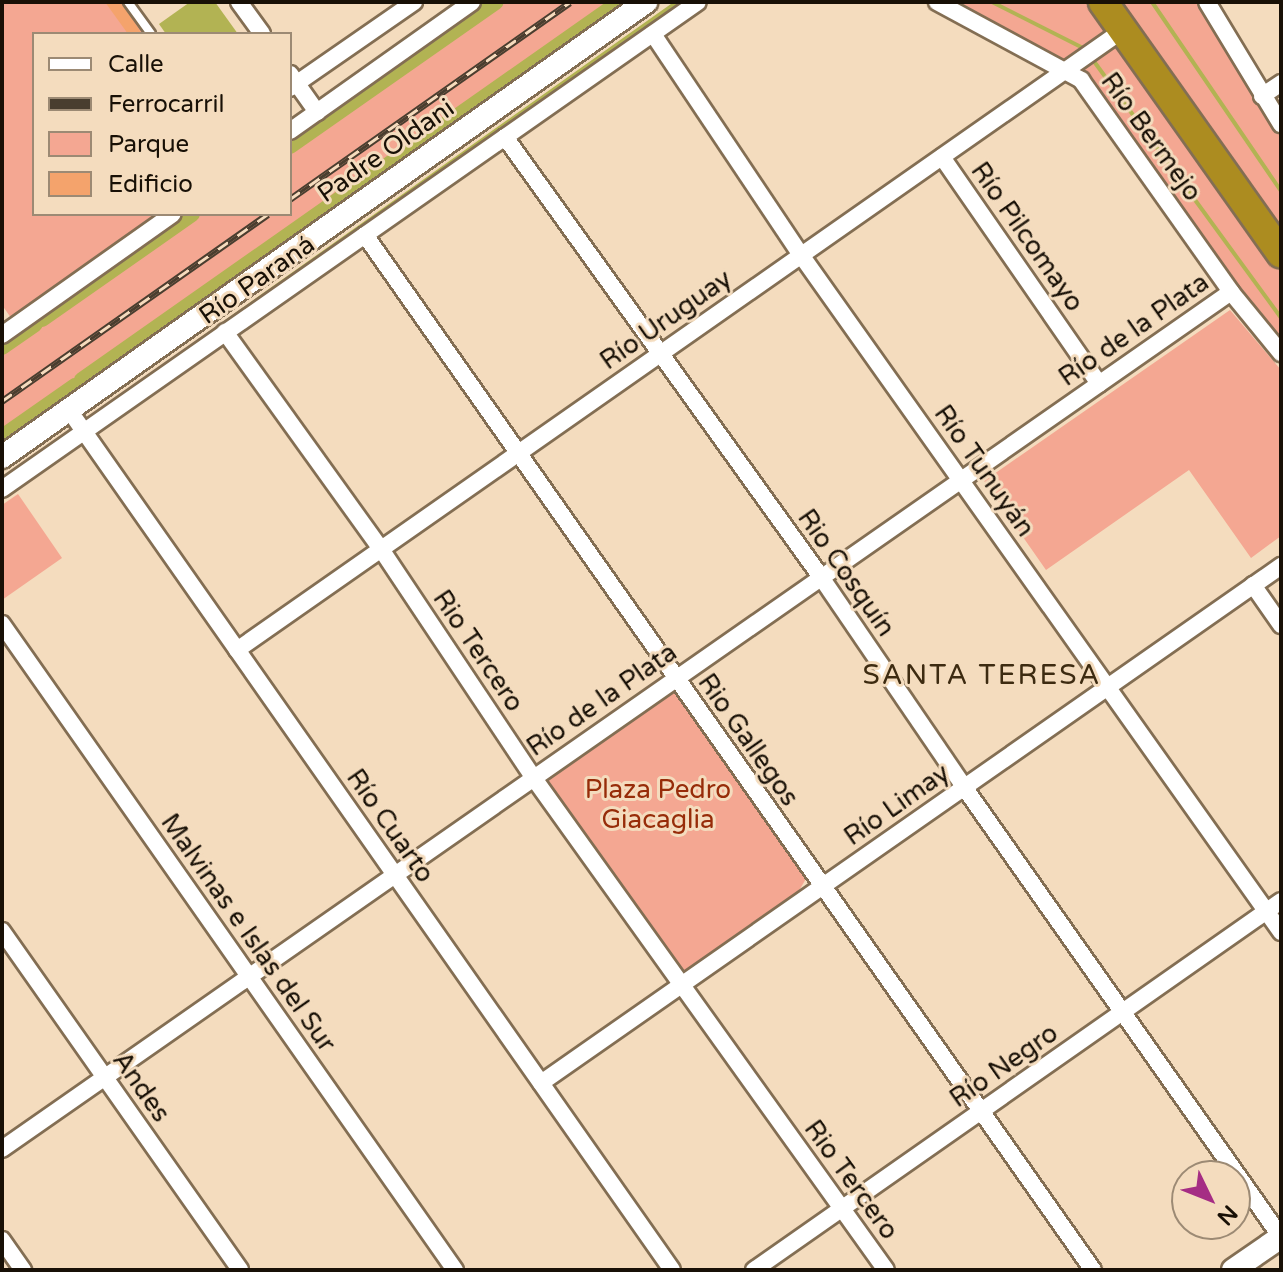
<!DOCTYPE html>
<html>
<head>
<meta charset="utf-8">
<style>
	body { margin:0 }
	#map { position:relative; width:1283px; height:1272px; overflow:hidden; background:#f4dcbe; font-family:"Varela Round",sans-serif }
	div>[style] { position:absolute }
	.green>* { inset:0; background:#f4a792 }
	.water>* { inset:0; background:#b2b353 }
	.stream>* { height:4px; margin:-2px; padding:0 2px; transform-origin:2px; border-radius:2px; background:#b2b353 }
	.canal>* { height:16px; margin:-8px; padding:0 8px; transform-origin:8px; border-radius:8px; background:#b2b353 }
	.building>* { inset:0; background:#f4a36c }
	.roads { filter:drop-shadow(2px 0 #836e53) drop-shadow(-2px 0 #836e53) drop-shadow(0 2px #836e53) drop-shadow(0 -2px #836e53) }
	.lane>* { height:8px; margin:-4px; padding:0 4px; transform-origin:4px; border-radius:4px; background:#fff }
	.street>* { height:16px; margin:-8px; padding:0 8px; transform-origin:8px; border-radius:8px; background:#fff }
	.secondary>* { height:22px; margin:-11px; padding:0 11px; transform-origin:11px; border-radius:11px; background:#fff }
	.highway>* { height:28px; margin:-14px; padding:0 14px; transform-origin:14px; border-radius:14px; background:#ac8c20 }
	.rail>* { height:7px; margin-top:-3.5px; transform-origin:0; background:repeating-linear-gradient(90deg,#f4dcbe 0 12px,#493e2f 0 24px); box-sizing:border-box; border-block:2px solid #493e2f }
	span { translate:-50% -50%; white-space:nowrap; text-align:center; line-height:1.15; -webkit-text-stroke:6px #f4dcbe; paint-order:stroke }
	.street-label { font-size:26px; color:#181006 }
	.park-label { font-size:26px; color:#972c09 }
	.neighbourhood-label { font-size:28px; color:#3d2b11; letter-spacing:2px }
	.frame { position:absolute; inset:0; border:4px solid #181006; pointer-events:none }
	.legend { position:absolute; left:32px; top:32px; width:260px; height:184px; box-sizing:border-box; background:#f4dcbe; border:2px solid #9c8a74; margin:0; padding:10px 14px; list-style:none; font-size:24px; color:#181006 }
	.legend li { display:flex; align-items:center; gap:16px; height:40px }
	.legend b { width:40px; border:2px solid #9c8a74 }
	.north { position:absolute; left:1171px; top:1160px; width:80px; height:80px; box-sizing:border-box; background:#f4dcbe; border:2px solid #9c8a74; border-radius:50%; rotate:133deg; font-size:22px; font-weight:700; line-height:32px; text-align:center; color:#181006 }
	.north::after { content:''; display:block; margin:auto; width:28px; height:36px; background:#a52d84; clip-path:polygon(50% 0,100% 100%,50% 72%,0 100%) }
</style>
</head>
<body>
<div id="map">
	<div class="green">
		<i style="clip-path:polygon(2px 2px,128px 2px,151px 34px,34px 34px,34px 214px,290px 214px,290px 131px,472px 2px,646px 2px,2px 457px,2px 335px,16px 325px,2px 305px)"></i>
		<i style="clip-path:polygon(937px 2px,1207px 2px,1281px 124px,1281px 353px,1081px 80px)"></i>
		<i style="clip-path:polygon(1230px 310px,1281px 370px,1281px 536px,1251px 558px,1189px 470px,1046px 570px,984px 481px)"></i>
		<i style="clip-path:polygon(18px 494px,62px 558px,2px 600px,2px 505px)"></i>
		<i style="clip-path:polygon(675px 687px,807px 877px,797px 894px,688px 974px,680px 974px,544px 783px,544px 775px)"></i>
	</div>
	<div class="water">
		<i style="clip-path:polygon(190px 2px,215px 2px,238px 34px,166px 34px,159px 24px)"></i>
	</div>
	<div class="stream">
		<i style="left:992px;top:2px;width:102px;rotate:26.8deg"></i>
		<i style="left:1152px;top:2px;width:229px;rotate:55.7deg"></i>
		<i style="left:1093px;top:60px;width:319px;rotate:53.9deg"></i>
		<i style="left:199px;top:341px;width:586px;rotate:-35.34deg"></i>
	</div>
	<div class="canal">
		<i style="left:290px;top:146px;width:251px;rotate:-35deg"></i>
		<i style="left:42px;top:319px;width:183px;rotate:-35deg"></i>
		<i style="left:2px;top:347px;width:40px;rotate:-34.9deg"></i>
		<i style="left:82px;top:380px;width:658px;rotate:-35.09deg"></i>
		<i style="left:2px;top:437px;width:89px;rotate:-34.9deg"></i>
	</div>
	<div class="building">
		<i style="clip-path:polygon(105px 2px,121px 2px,142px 34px,128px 34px)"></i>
	</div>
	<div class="roads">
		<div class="lane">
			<i style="left:128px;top:2px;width:39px;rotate:54deg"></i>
		</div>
		<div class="street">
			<i style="left:239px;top:2px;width:39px;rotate:54deg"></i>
			<i style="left:937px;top:2px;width:164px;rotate:28.4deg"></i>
			<i style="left:1081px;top:80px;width:260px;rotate:54.7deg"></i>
			<i style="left:1231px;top:292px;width:79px;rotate:50.7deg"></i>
			<i style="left:1207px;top:2px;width:143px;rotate:58.8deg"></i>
			<i style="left:653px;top:34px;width:266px;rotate:56.2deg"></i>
			<i style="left:801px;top:255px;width:830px;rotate:54.66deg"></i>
			<i style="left:290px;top:74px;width:47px;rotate:54.6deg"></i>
			<i style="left:290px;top:88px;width:151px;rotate:-34.7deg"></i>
			<i style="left:1262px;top:96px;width:23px;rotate:-34deg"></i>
			<i style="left:290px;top:131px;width:223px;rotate:-35.3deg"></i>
			<i style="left:505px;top:137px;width:542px;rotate:54.31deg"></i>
			<i style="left:821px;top:577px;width:254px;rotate:55.7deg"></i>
			<i style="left:964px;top:787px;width:550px;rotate:54.84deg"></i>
			<i style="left:942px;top:157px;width:276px;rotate:55.3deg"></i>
			<i style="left:365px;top:235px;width:1265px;rotate:54.88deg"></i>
			<i style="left:225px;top:332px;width:267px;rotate:54.3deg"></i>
			<i style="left:381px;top:549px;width:274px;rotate:56.3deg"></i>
			<i style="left:533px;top:777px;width:606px;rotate:54.4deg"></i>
			<i style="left:2px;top:335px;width:209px;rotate:-35.3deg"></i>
			<i style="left:69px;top:410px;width:1050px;rotate:54.96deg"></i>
			<i style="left:2px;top:489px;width:849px;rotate:-34.98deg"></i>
			<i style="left:1253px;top:585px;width:49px;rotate:55deg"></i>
			<i style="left:2px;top:624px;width:789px;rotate:54.96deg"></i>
			<i style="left:237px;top:650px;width:1081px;rotate:-34.98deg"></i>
			<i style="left:2px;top:931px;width:414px;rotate:54.9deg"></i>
			<i style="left:541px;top:1083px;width:903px;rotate:-34.94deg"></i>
			<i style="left:2px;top:1149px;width:1498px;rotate:-34.89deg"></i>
			<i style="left:2px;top:1240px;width:37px;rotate:55deg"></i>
			<i style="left:754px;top:1270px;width:643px;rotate:-35deg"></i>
		</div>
		<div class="secondary">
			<i style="left:2px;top:457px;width:789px;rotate:-35.24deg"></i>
			<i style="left:1233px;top:1270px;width:58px;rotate:-34.5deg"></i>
		</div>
		<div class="highway">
			<i style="left:1103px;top:2px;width:308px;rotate:54.7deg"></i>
		</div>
	</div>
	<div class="rail">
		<i style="left:290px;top:199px;width:342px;rotate:-35.1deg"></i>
		<i style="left:2px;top:401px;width:325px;rotate:-35.1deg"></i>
	</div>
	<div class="street-label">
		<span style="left:1151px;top:137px;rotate:54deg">Río Bermejo</span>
		<span style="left:386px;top:151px;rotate:-35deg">Padre Oldani</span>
		<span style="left:1027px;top:237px;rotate:55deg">Río Pilcomayo</span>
		<span style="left:257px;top:280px;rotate:-35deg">Río Paraná</span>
		<span style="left:666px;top:320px;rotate:-35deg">Río Uruguay</span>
		<span style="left:1134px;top:330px;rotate:-35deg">Río de la Plata</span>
		<span style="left:984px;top:471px;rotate:55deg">Río Tunuyán</span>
		<span style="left:846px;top:573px;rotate:55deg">Rio Cosquín</span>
		<span style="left:478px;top:651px;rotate:56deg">Rio Tercero</span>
		<span style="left:602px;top:700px;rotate:-35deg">Río de la Plata</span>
		<span style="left:748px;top:740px;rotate:55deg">Rio Gallegos</span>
		<span style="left:897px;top:805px;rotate:-35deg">Río Limay</span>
		<span style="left:390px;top:826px;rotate:55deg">Río Cuarto</span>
		<span style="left:248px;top:933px;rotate:55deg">Malvinas e Islas del Sur</span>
		<span style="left:1004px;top:1066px;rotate:-35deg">Río Negro</span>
		<span style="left:141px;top:1087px;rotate:55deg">Andes</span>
		<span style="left:851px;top:1180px;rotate:54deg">Rio Tercero</span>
	</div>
	<div class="park-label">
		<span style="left:658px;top:805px">Plaza Pedro<br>Giacaglia</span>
	</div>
	<div class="neighbourhood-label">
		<span style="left:982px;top:675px">SANTA TERESA</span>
	</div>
	<div class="frame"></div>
	<ul class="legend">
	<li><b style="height:10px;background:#fff"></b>Calle</li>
	<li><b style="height:10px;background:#493e2f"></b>Ferrocarril</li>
	<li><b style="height:22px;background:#f4a792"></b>Parque</li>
	<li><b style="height:22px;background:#f4a36c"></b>Edificio</li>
	</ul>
	<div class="north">N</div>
</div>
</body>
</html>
